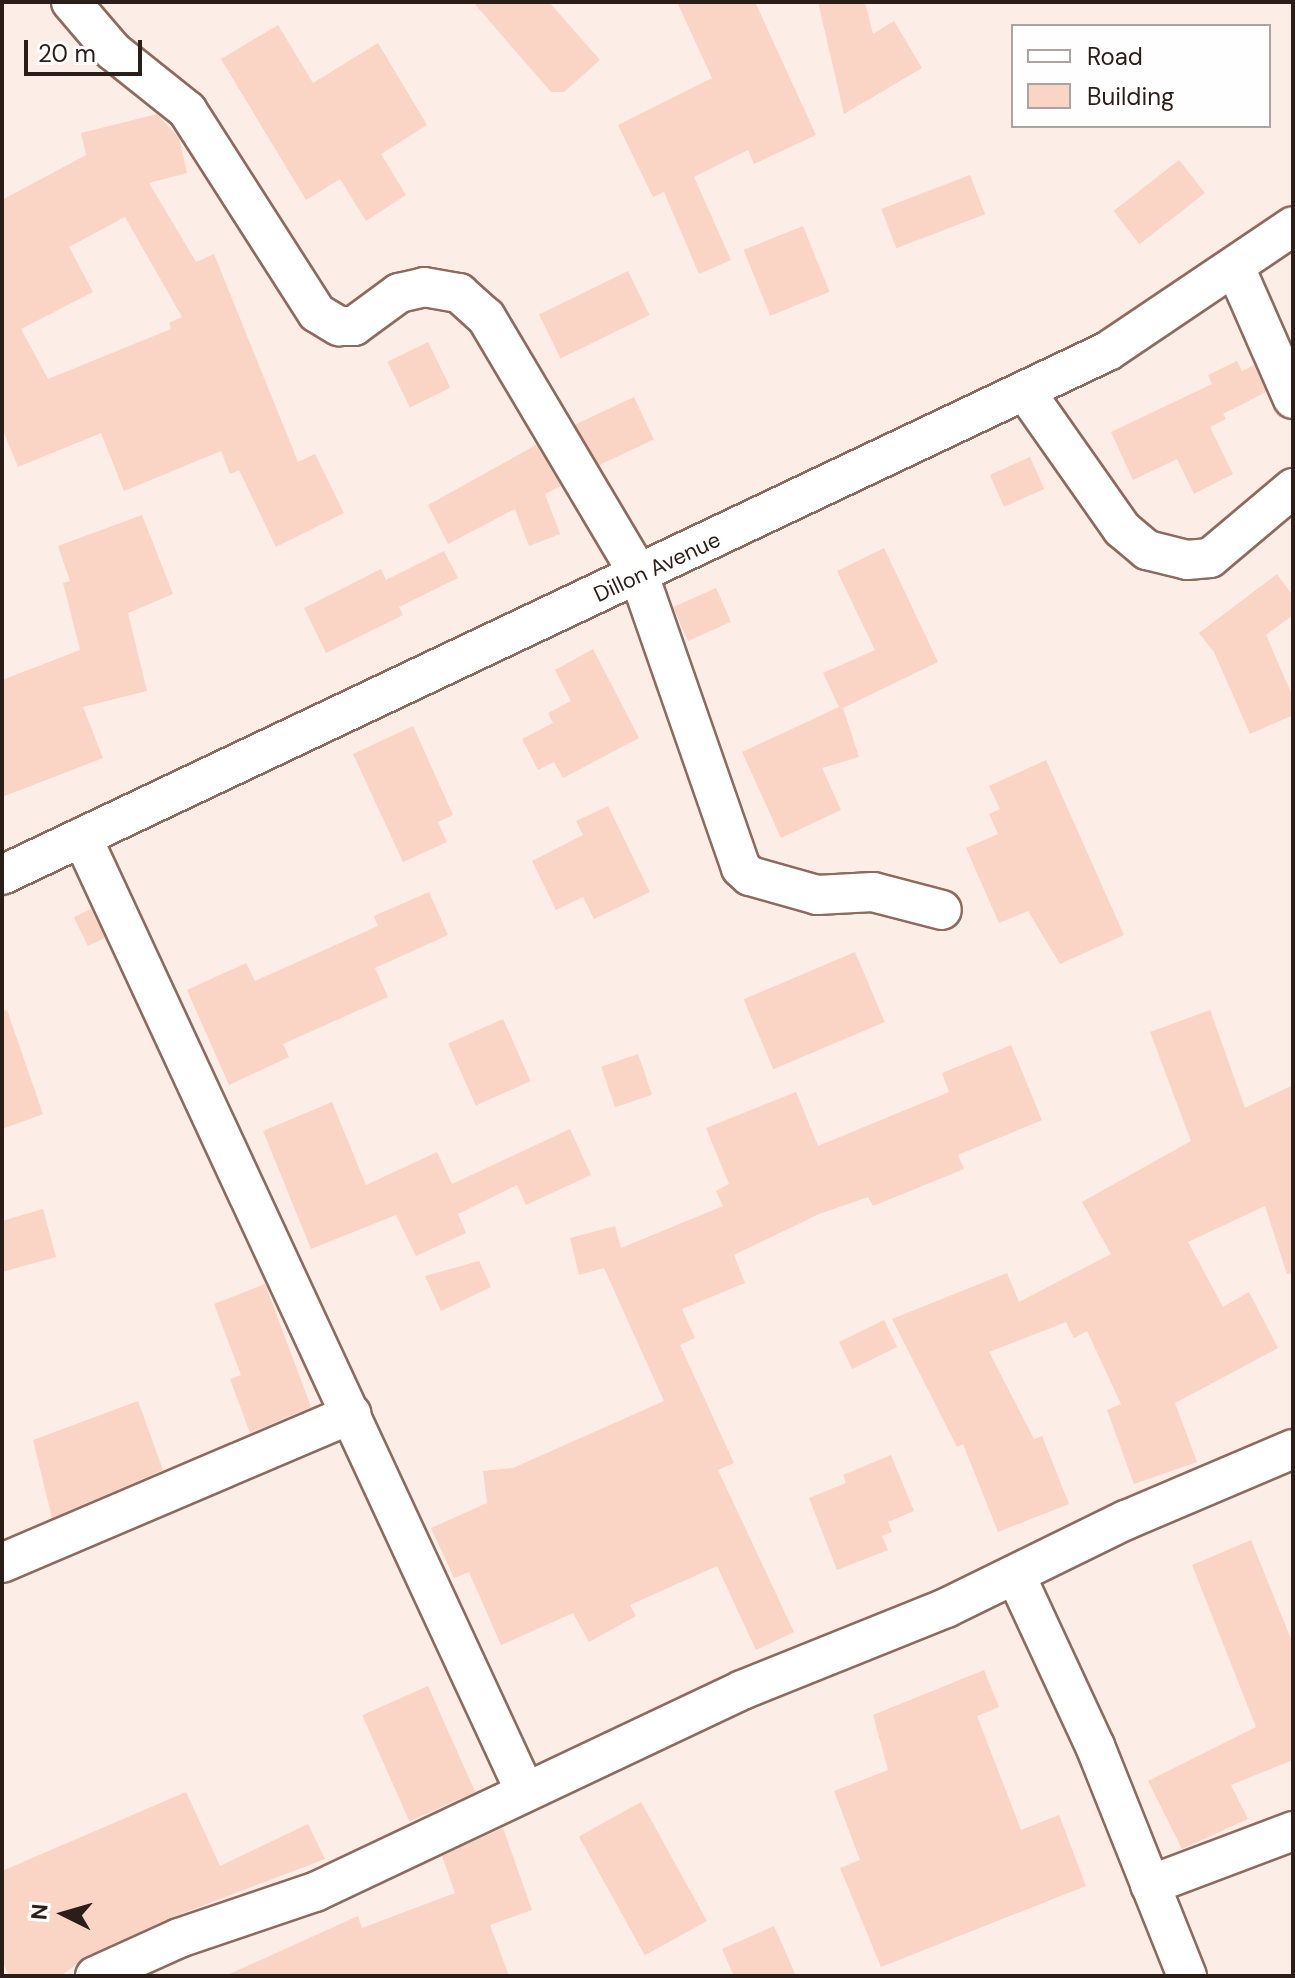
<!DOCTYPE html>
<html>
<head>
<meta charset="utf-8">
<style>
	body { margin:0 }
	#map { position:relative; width:1295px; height:1978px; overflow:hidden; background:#fdede7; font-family:"DM Sans",sans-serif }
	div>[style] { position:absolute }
	.building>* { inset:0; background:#fad4c5; transform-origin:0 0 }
	.roads { filter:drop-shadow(2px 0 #8d6b5e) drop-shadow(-2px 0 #8d6b5e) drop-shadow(0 2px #8d6b5e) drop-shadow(0 -2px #8d6b5e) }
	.minor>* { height:38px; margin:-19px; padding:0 19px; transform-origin:19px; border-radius:19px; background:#fff }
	span { translate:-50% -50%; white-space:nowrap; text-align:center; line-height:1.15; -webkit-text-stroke:6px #fefefe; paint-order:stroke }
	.street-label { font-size:22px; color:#2b1d18 }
	.frame { position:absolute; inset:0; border:4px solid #2b1d18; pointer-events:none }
	.legend { position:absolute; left:1011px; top:24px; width:260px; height:104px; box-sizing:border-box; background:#fefefe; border:2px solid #aaa4a2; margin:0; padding:10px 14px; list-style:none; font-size:24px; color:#2b1d18 }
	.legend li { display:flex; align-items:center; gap:16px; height:40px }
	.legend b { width:40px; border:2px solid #aaa4a2 }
	.north { position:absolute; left:24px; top:1874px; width:80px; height:80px; -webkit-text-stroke:6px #fefefe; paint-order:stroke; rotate:275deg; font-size:22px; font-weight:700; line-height:32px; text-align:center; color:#2b1d18 }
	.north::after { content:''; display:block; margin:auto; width:28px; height:36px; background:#2b1d18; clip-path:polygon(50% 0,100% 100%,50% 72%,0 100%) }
	.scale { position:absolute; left:24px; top:40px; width:118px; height:36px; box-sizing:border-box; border:4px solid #2b1d18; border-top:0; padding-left:10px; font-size:24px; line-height:28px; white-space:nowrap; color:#2b1d18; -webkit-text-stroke:6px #fefefe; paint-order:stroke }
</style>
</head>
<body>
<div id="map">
	<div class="building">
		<i style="clip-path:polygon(473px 2px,549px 2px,600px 60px,564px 92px,551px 92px)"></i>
		<i style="clip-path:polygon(677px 2px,755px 2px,816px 135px,754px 164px,748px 150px,694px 177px,731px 260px,699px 274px,664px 192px,653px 197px,618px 125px,712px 78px)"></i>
		<i style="clip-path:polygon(818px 2px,865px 2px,873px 34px,894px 21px,922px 68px,844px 114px)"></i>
		<i style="clip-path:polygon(278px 25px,313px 83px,378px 43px,427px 125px,381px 154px,406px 195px,366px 221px,340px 179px,306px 200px,221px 59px)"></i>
		<i style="clip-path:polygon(evenodd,157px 114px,179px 138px,187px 173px,149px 183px,196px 262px,214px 254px,298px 462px,315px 454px,344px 513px,276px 547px,239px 470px,230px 474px,221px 451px,124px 491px,101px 433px,18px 467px,2px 428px,2px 200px,86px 155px,81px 133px,157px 114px,125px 217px,182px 317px,169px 323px,171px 329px,48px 379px,21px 329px,93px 292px,69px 247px,125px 217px)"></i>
		<i style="left:1179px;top:160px;width:42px;height:83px;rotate:52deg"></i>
		<i style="left:970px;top:175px;width:42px;height:95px;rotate:69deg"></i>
		<i style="left:803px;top:226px;width:71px;height:64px;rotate:68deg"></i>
		<i style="left:628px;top:271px;width:49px;height:99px;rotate:64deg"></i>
		<i style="left:428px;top:342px;width:51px;height:45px;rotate:64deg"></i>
		<i style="clip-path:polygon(1237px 361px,1242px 371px,1254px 365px,1266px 392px,1223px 414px,1226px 419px,1210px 427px,1233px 474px,1194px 494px,1177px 459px,1133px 480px,1111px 432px,1212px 384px,1208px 375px)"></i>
		<i style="left:634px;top:397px;width:47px;height:65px;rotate:65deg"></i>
		<i style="clip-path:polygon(536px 445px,561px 486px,545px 494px,560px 534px,529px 546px,515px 509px,448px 544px,428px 505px)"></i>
		<i style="left:1030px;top:457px;width:35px;height:44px;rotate:66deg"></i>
		<i style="clip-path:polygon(142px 515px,173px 594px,128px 613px,147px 691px,83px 707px,103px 758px,2px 797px,2px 680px,80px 650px,63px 583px,70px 581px,58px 546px)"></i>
		<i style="clip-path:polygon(884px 548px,938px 662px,843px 708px,859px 757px,822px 768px,841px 810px,781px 838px,742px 752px,839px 707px,823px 673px,875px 650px,837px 571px)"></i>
		<i style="clip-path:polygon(444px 551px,458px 578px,399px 607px,403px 615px,326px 653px,304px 608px,381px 569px,386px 580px)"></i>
		<i style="clip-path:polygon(1277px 574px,1293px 596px,1293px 615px,1266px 635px,1293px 697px,1293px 715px,1250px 734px,1214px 652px,1199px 633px)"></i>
		<i style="left:716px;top:588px;width:37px;height:47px;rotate:66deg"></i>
		<i style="clip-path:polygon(593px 649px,639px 738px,563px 778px,554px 762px,538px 770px,522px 739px,553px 723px,548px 713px,571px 701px,555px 670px)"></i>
		<i style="clip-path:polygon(413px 726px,453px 815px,438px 822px,447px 842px,403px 862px,353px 754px)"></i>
		<i style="clip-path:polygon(1046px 760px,1124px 935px,1060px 964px,1028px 911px,999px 923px,966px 848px,998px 834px,989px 814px,1000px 809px,989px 786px)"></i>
		<i style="clip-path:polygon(608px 806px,650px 892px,594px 919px,583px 897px,556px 910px,532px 861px,583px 835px,576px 821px)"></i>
		<i style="clip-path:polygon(429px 892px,448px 935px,375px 968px,388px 997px,283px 1044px,289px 1057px,229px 1085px,187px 990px,246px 963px,255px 981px,378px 926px,374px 916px)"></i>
		<i style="left:91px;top:909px;width:32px;height:19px;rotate:64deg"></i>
		<i style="left:855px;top:952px;width:76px;height:121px;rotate:67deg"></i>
		<i style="clip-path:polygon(7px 1010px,43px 1114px,2px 1129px,2px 1011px)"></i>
		<i style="clip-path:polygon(1210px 1010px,1245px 1108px,1293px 1085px,1293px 1273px,1287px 1274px,1265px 1206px,1188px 1242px,1223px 1307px,1249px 1292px,1278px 1348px,1175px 1403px,1197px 1462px,1134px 1484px,1107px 1410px,1121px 1404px,1087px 1331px,1074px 1338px,1066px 1322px,989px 1352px,1034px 1439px,1042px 1436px,1069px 1504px,998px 1532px,963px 1444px,957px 1447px,892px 1319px,1007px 1273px,1019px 1302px,1111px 1254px,1082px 1202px,1191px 1141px,1150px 1032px)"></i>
		<i style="left:503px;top:1019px;width:68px;height:60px;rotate:66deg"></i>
		<i style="clip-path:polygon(1011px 1045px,1042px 1120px,958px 1155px,964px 1169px,873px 1206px,868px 1197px,819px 1214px,734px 1255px,745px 1283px,682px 1309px,695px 1338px,680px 1345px,734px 1463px,718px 1470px,794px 1632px,756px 1650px,717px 1566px,630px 1605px,636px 1616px,589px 1642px,573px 1613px,501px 1645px,469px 1572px,454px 1578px,431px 1528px,487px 1503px,483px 1471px,513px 1468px,664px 1401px,604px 1268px,579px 1275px,570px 1238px,615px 1226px,621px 1248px,723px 1206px,716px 1191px,729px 1184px,706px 1128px,796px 1092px,818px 1146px,949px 1092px,942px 1073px)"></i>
		<i style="left:638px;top:1054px;width:43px;height:39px;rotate:71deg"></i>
		<i style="clip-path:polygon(332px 1102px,366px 1185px,437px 1152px,452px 1184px,570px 1129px,591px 1175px,526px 1205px,517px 1185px,458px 1214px,466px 1233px,416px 1256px,396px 1215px,311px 1249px,263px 1131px)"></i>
		<i style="clip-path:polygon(43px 1209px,56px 1257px,2px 1272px,2px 1221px)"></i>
		<i style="clip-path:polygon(479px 1261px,491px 1287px,441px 1311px,425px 1276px)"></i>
		<i style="clip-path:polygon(265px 1284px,311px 1407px,250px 1433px,230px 1379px,241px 1375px,214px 1304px)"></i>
		<i style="left:884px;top:1320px;width:30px;height:50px;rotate:64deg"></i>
		<i style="clip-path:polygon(138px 1401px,163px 1470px,52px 1518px,33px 1440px)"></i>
		<i style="clip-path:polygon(891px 1455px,914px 1511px,888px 1522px,892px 1532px,882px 1536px,888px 1550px,837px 1570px,809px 1498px,846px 1483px,843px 1475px)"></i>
		<i style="clip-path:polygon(1251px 1540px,1293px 1644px,1293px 1760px,1231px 1785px,1248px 1819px,1182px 1849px,1148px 1781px,1256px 1727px,1192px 1565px)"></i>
		<i style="clip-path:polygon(984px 1670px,999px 1707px,977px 1716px,1021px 1830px,1059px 1815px,1086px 1886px,881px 1967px,840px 1868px,860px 1860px,834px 1791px,888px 1770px,873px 1715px)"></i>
		<i style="left:428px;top:1686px;width:116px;height:72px;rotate:66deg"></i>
		<i style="clip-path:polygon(186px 1792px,220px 1866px,308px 1824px,325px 1859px,170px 1918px,86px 1956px,61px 1976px,9px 1976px,2px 1961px,2px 1871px)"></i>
		<i style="left:641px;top:1802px;width:136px;height:71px;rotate:61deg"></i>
		<i style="clip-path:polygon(503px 1828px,532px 1910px,490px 1925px,509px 1976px,225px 1976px,358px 1916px,362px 1928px,455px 1893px,442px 1856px)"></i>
		<i style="clip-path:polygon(774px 1926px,796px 1976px,734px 1976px,722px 1949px)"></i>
	</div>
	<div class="roads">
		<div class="minor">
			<i style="left:71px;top:2px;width:65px;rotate:49.4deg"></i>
			<i style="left:113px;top:51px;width:95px;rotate:38.6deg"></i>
			<i style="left:187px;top:110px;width:241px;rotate:57.4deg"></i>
			<i style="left:317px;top:313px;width:26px;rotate:31deg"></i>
			<i style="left:339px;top:326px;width:15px"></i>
			<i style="left:354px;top:326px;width:56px;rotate:-36.3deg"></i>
			<i style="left:399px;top:293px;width:26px;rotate:-13deg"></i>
			<i style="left:424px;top:287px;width:36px;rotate:10deg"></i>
			<i style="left:459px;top:293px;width:36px;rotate:42deg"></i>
			<i style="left:486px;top:317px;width:300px;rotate:59.3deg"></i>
			<i style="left:639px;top:575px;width:310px;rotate:70.8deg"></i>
			<i style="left:741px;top:868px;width:12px;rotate:42deg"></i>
			<i style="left:750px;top:876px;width:70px;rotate:15.8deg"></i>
			<i style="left:817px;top:895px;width:56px;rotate:-3.1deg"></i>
			<i style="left:873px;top:892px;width:71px;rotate:14.6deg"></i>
			<i style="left:1235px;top:267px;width:144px;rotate:66.3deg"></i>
			<i style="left:1025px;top:391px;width:169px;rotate:54.9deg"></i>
			<i style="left:1122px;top:529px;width:33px;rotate:40deg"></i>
			<i style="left:1147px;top:550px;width:41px;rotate:14deg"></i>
			<i style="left:1187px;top:560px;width:23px;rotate:-5deg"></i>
			<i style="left:1210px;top:558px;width:109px;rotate:-40.1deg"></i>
			<i style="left:82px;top:837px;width:1050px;rotate:65.1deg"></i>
			<i style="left:2px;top:875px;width:1224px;rotate:-25.35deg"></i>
			<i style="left:1108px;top:351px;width:223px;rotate:-34deg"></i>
			<i style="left:2px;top:1563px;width:380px;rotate:-23.1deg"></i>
			<i style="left:1016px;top:1576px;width:187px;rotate:65.1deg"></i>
			<i style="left:1095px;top:1746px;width:248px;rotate:68.2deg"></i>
			<i style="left:1150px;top:1885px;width:153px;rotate:-20.7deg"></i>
			<i style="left:95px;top:1976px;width:92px;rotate:-24.3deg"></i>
			<i style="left:179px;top:1938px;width:144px;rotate:-18.7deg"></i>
			<i style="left:315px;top:1892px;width:472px;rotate:-25.3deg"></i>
			<i style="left:742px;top:1690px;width:220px;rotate:-21.9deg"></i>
			<i style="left:946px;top:1608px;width:200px;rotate:-26.1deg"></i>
			<i style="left:1126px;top:1520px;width:181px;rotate:-23deg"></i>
		</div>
	</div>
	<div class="street-label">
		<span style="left:657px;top:567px;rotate:-25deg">Dillon Avenue</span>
	</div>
	<div class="frame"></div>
	<ul class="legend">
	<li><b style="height:10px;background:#fff"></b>Road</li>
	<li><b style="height:22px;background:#fad4c5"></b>Building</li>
	</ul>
	<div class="north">N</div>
	<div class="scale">20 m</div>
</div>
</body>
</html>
